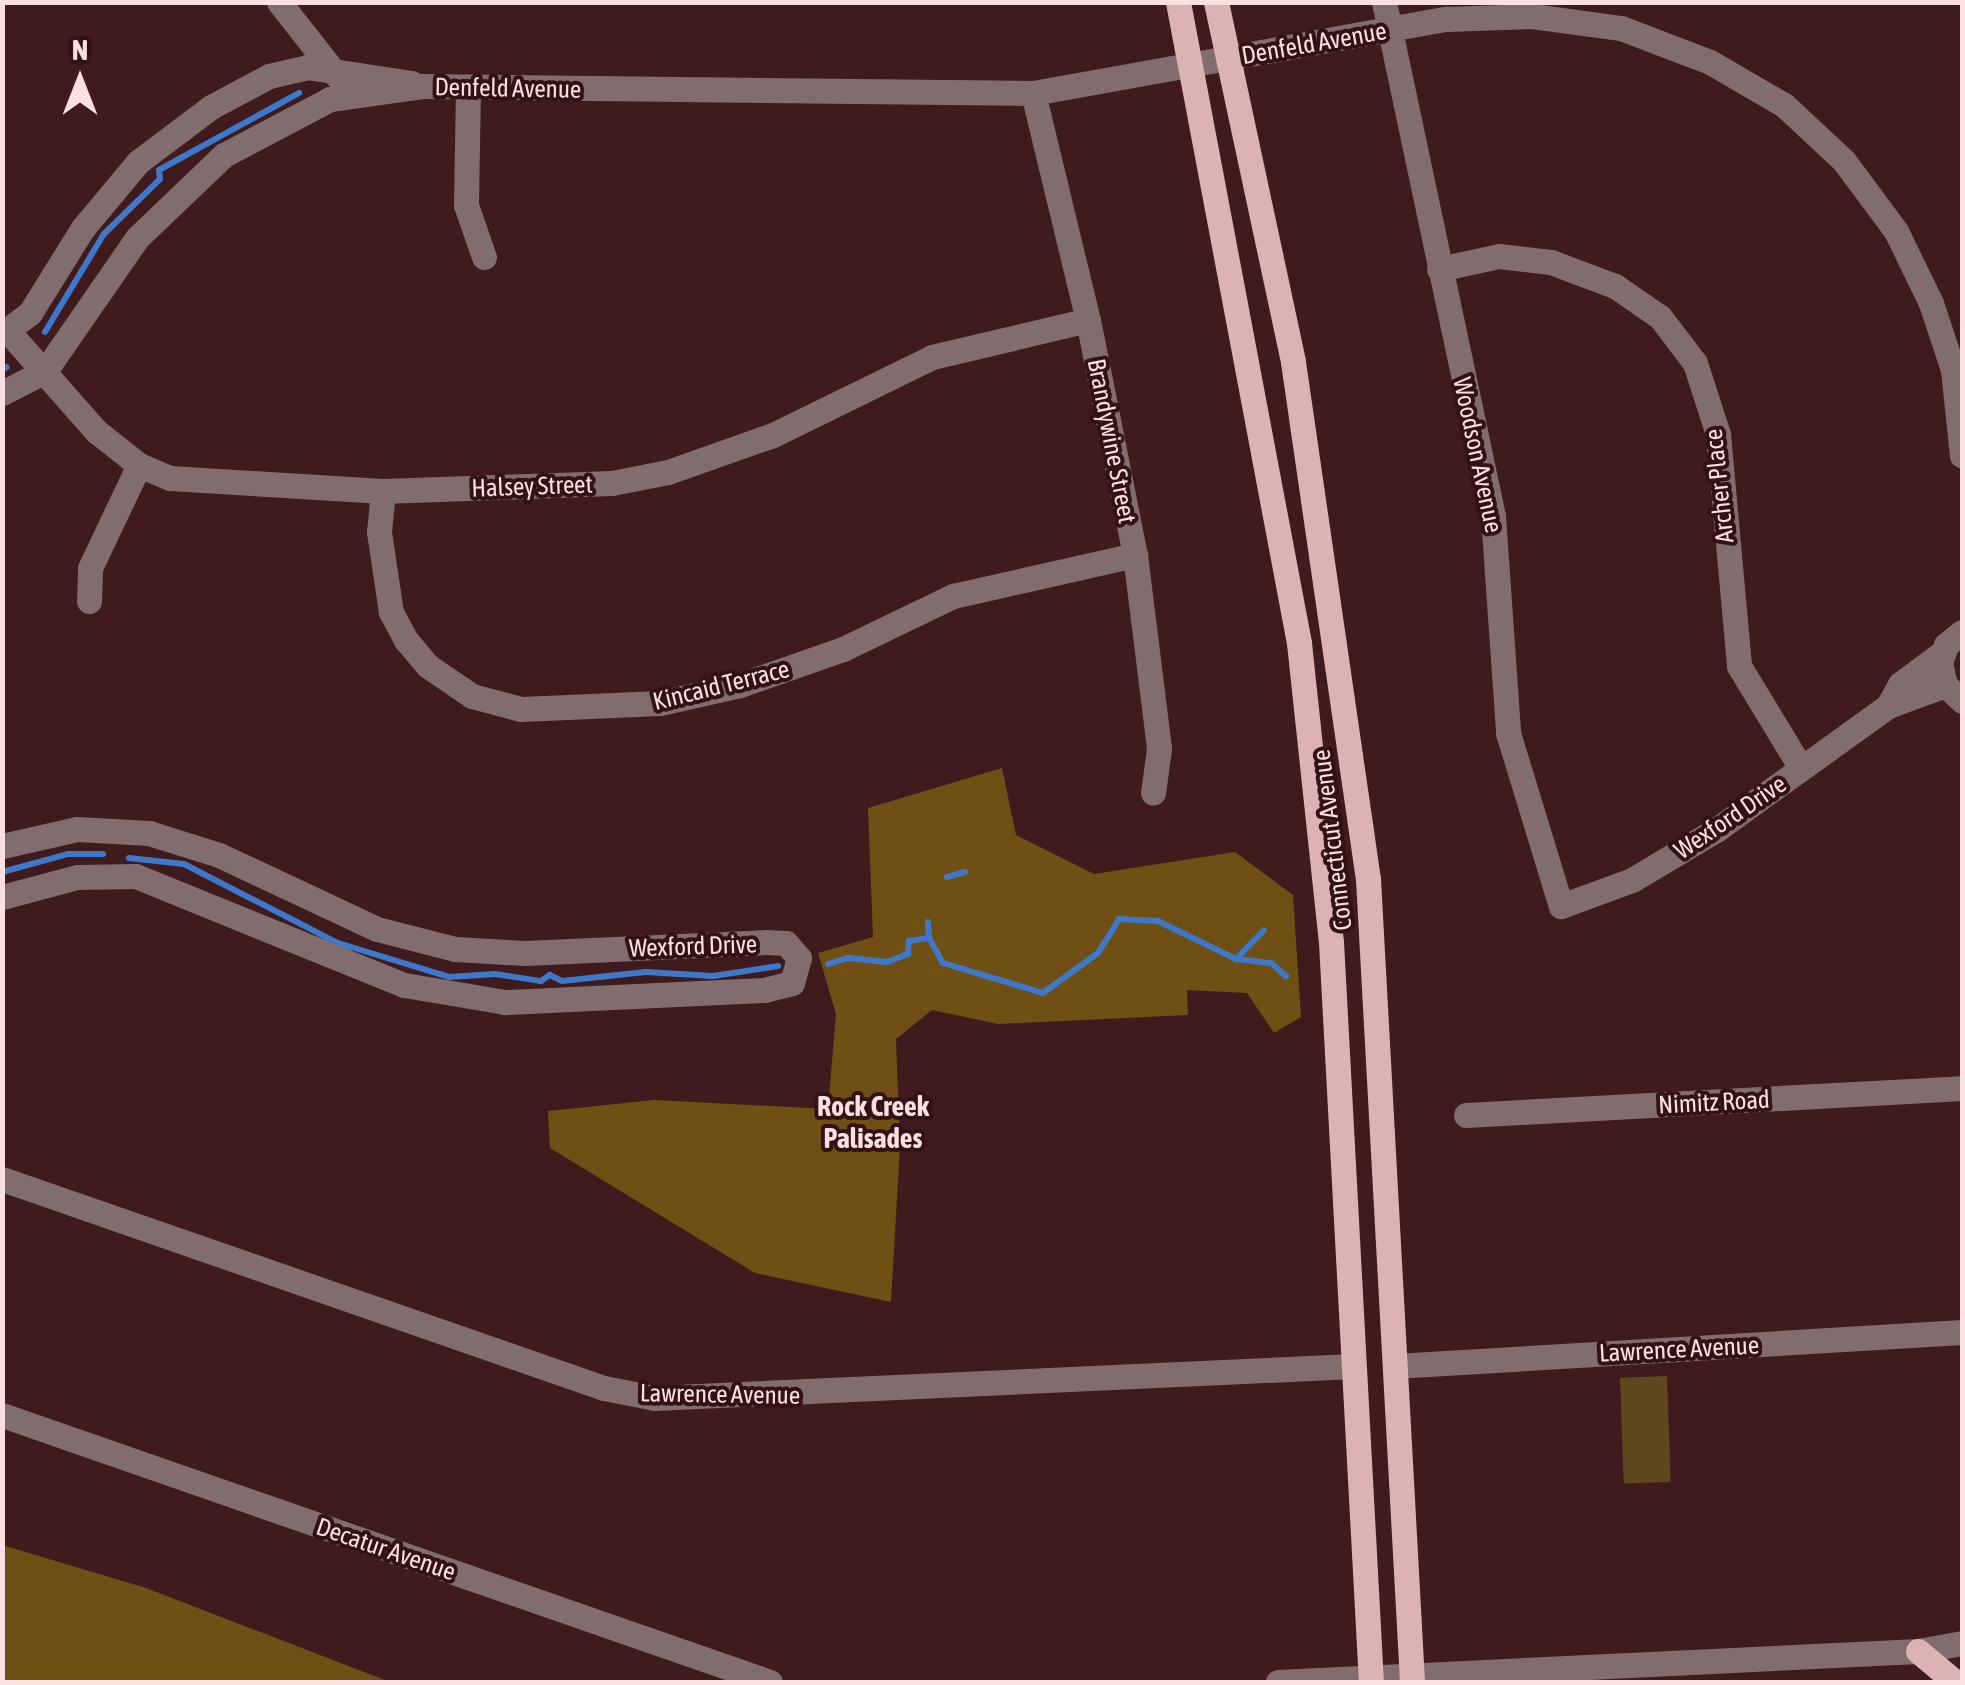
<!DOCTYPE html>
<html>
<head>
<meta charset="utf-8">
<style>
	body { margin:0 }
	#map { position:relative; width:1965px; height:1685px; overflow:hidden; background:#3f1b1d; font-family:"Asap Condensed",sans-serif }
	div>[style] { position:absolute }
	.green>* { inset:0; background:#60471d; transform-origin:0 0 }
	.forest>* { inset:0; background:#704f14 }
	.stream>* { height:6px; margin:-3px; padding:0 3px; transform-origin:3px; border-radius:3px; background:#3e78cb }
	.minor>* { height:25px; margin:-12.5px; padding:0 12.5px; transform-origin:12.5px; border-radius:12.5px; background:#816d6d }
	.major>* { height:25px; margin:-12.5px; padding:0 12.5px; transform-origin:12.5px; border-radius:12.5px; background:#dcb2b2 }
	span { translate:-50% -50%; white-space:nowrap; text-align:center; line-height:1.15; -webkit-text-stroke:8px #341114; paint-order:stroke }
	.street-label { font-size:25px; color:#fae0e0 }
	.neighbourhood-label { font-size:28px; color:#fae0e0; font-weight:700 }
	.frame { position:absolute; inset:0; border:5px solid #fae0e0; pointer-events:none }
	.north { position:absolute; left:30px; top:30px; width:100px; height:100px; -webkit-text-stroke:8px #341114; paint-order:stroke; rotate:0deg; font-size:28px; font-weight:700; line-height:40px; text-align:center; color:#fae0e0 }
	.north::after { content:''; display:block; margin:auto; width:35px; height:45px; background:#fae0e0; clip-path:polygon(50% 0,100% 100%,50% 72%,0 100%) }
</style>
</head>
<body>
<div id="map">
	<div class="green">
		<i style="left:1667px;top:1376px;width:106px;height:47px;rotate:88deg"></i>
	</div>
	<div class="forest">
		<i style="clip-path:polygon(1002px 768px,1016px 835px,1094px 874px,1235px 852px,1293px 895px,1301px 1017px,1274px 1033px,1247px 993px,1187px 990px,1188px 1015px,998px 1024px,932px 1010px,896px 1039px,900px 1146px,891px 1302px,755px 1273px,550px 1148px,548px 1111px,654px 1100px,828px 1109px,836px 1014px,818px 953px,873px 937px,868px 808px)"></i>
		<i style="clip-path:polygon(2px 1545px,146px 1588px,390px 1682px,3px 1682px)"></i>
	</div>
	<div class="stream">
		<i style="left:45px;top:332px;width:114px;rotate:-59deg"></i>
		<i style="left:104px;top:234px;width:78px;rotate:-44.5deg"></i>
		<i style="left:160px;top:179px;width:9px;rotate:-96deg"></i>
		<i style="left:159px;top:170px;width:160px;rotate:-28.8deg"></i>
		<i style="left:2px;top:369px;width:5px;rotate:-22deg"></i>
		<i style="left:129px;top:858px;width:55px;rotate:6.2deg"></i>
		<i style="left:184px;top:864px;width:173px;rotate:27.2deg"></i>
		<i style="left:338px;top:943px;width:116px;rotate:17deg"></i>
		<i style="left:449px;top:977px;width:46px;rotate:-3.7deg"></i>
		<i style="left:495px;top:974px;width:47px;rotate:8.7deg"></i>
		<i style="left:541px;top:981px;width:11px;rotate:-34deg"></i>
		<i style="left:550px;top:975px;width:13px;rotate:27deg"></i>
		<i style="left:562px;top:981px;width:84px;rotate:-6.1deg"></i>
		<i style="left:646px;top:972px;width:67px;rotate:3.4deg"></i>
		<i style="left:713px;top:976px;width:66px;rotate:-8.7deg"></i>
		<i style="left:2px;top:872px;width:68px;rotate:-15.3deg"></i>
		<i style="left:68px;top:854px;width:35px"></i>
		<i style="left:947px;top:877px;width:19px;rotate:-16deg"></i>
		<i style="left:929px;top:938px;width:29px;rotate:61deg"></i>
		<i style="left:943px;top:963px;width:104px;rotate:16.7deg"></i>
		<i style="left:1043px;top:993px;width:68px;rotate:-36deg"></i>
		<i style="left:1098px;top:953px;width:40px;rotate:-58deg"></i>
		<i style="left:1119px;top:919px;width:39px;rotate:3deg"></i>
		<i style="left:1158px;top:921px;width:87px;rotate:26deg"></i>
		<i style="left:1236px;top:959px;width:40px;rotate:-46deg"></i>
		<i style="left:1237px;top:959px;width:34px;rotate:7deg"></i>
		<i style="left:1271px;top:963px;width:20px;rotate:41deg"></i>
		<i style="left:828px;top:964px;width:21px;rotate:-17deg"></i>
		<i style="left:848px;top:958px;width:39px;rotate:6deg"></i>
		<i style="left:887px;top:962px;width:22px;rotate:-21deg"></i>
		<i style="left:908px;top:954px;width:13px;rotate:-86deg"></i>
		<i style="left:909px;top:941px;width:20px;rotate:-9deg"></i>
		<i style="left:929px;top:938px;width:16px;rotate:-94deg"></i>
	</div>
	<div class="minor">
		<i style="left:279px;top:2px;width:95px;rotate:51.8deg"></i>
		<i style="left:1384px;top:2px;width:525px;rotate:78.03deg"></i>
		<i style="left:1493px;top:516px;width:218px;rotate:86deg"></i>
		<i style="left:1508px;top:733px;width:181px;rotate:73deg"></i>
		<i style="left:1561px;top:906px;width:76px;rotate:-20.1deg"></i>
		<i style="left:1632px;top:880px;width:98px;rotate:-30.8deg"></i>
		<i style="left:1716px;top:830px;width:212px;rotate:-35.8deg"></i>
		<i style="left:1888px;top:706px;width:61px;rotate:-20.2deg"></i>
		<i style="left:468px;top:88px;width:117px;rotate:91deg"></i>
		<i style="left:466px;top:205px;width:55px;rotate:70.9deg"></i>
		<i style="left:1033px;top:93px;width:234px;rotate:76.4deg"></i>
		<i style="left:1088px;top:320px;width:240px;rotate:78.7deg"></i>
		<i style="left:1135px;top:555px;width:195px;rotate:82.9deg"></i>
		<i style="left:1159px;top:749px;width:44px;rotate:97.8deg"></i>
		<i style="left:1439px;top:269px;width:61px;rotate:-12.2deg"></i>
		<i style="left:1499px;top:256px;width:52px;rotate:6.6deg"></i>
		<i style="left:1551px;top:262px;width:68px;rotate:20.6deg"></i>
		<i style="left:1615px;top:286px;width:55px;rotate:34.6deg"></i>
		<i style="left:1660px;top:317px;width:58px;rotate:52.7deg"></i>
		<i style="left:1695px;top:363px;width:75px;rotate:72.1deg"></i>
		<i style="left:1718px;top:434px;width:233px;rotate:84.8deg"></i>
		<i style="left:1739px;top:666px;width:119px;rotate:58.7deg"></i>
		<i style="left:7px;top:330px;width:135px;rotate:48.6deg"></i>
		<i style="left:96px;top:431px;width:55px;rotate:38.3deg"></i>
		<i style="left:139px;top:465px;width:34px;rotate:23deg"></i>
		<i style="left:170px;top:478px;width:213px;rotate:3.5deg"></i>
		<i style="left:383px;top:491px;width:229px;rotate:-2deg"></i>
		<i style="left:612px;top:483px;width:57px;rotate:-11.1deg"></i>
		<i style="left:668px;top:472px;width:111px;rotate:-19.4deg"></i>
		<i style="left:773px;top:435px;width:177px;rotate:-26.1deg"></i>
		<i style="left:932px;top:357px;width:160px;rotate:-13.3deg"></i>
		<i style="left:2px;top:334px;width:35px;rotate:-37deg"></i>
		<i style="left:30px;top:313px;width:100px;rotate:-58.1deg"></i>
		<i style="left:83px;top:228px;width:86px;rotate:-50.2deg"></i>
		<i style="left:138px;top:162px;width:91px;rotate:-37deg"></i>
		<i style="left:211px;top:107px;width:66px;rotate:-28.1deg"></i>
		<i style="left:269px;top:76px;width:39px;rotate:-13deg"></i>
		<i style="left:307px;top:67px;width:106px;rotate:8.7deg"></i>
		<i style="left:2px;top:393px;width:48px;rotate:-27.1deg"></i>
		<i style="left:45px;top:371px;width:162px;rotate:-55.3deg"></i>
		<i style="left:137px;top:238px;width:120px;rotate:-43.7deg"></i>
		<i style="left:224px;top:155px;width:120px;rotate:-27.8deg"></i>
		<i style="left:330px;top:99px;width:93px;rotate:-8deg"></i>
		<i style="left:422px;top:86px;width:611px;rotate:0.66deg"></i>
		<i style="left:1033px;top:93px;width:420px;rotate:-10.2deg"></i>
		<i style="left:1446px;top:19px;width:86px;rotate:-2deg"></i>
		<i style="left:1532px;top:16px;width:90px;rotate:7.7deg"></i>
		<i style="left:1621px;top:28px;width:95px;rotate:20.9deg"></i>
		<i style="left:1710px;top:62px;width:86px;rotate:30.2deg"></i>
		<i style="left:1784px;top:105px;width:82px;rotate:43deg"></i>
		<i style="left:1844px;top:161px;width:87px;rotate:53.4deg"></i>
		<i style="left:1896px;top:231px;width:80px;rotate:64.1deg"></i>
		<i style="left:1931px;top:303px;width:71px;rotate:71.8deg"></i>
		<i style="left:1953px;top:370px;width:86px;rotate:84deg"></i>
		<i style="left:383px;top:491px;width:41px;rotate:95.6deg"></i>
		<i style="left:379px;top:532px;width:81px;rotate:81.5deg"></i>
		<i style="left:391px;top:612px;width:32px;rotate:62deg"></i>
		<i style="left:406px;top:640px;width:34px;rotate:50deg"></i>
		<i style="left:428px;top:666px;width:53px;rotate:34.3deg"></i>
		<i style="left:472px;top:696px;width:51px;rotate:14.9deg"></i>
		<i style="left:521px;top:709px;width:139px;rotate:-2.5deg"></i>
		<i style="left:660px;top:703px;width:82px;rotate:-12.7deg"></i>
		<i style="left:740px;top:685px;width:109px;rotate:-19.3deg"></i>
		<i style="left:843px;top:649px;width:122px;rotate:-25.7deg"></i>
		<i style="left:953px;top:596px;width:187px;rotate:-12.7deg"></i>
		<i style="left:89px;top:601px;width:33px;rotate:-88deg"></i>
		<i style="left:90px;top:568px;width:114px;rotate:-64.6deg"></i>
		<i style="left:1962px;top:632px;width:21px;rotate:141deg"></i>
		<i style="left:1946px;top:645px;width:19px;rotate:108deg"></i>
		<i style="left:1940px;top:663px;width:23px;rotate:77deg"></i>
		<i style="left:1945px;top:685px;width:23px;rotate:43deg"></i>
		<i style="left:1888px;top:706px;width:25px;rotate:-61deg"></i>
		<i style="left:1900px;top:684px;width:52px;rotate:-36.4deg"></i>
		<i style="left:2px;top:846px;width:77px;rotate:-12.8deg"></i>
		<i style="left:77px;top:829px;width:72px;rotate:3.2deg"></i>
		<i style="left:149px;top:833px;width:73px;rotate:17.4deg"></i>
		<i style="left:219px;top:855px;width:174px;rotate:25.1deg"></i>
		<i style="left:377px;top:929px;width:81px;rotate:14.4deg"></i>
		<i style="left:455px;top:949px;width:70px;rotate:3.3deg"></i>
		<i style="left:525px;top:953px;width:240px;rotate:-2.6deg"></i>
		<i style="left:765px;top:942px;width:21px;rotate:3deg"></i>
		<i style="left:786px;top:943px;width:20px;rotate:49deg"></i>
		<i style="left:799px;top:958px;width:26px;rotate:106deg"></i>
		<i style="left:792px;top:983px;width:29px;rotate:166deg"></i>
		<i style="left:764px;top:990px;width:259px;rotate:177.3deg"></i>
		<i style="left:505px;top:1002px;width:102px;rotate:-170.4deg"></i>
		<i style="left:404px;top:985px;width:289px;rotate:-157.9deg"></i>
		<i style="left:136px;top:876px;width:59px;rotate:179deg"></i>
		<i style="left:77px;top:877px;width:78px;rotate:165.1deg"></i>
		<i style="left:1466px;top:1115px;width:497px;rotate:-3.1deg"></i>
		<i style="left:2px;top:1179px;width:637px;rotate:19.15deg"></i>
		<i style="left:604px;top:1388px;width:52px;rotate:11.1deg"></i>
		<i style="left:655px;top:1398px;width:699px;rotate:-2.62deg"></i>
		<i style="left:1395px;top:1366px;width:568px;rotate:-3.43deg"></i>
		<i style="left:2px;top:1415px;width:813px;rotate:19.17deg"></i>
		<i style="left:1278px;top:1682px;width:641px;rotate:-2.77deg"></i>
		<i style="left:1918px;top:1651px;width:45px;rotate:-10.3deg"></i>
	</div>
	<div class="major">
		<i style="left:1178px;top:2px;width:652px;rotate:79.31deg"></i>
		<i style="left:1299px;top:643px;width:301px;rotate:83.9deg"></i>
		<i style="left:1331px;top:942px;width:741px;rotate:86.91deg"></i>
		<i style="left:1216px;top:2px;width:368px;rotate:77.9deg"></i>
		<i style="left:1293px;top:362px;width:522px;rotate:81.75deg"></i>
		<i style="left:1368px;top:879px;width:804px;rotate:86.86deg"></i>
		<i style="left:1918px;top:1651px;width:48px;rotate:40deg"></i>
	</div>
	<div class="street-label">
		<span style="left:1314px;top:43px;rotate:-10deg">Denfeld Avenue</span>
		<span style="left:508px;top:88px;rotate:1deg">Denfeld Avenue</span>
		<span style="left:1112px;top:441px;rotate:79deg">Brandywine Street</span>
		<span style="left:1478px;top:455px;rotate:78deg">Woodson Avenue</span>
		<span style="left:532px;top:486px;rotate:-2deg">Halsey Street</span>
		<span style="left:1719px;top:486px;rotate:-96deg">Archer Place</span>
		<span style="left:721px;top:685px;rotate:-14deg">Kincaid Terrace</span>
		<span style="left:1730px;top:817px;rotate:-34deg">Wexford Drive</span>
		<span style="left:1332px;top:840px;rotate:-97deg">Connecticut Avenue</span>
		<span style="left:693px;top:946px;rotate:-2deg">Wexford Drive</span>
		<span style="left:1714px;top:1102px;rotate:-3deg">Nimitz Road</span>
		<span style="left:1679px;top:1349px;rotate:-3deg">Lawrence Avenue</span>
		<span style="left:720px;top:1394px;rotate:1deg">Lawrence Avenue</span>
		<span style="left:386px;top:1549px;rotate:19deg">Decatur Avenue</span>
	</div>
	<div class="neighbourhood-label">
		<span style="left:873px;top:1122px">Rock Creek<br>Palisades</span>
	</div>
	<div class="frame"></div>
	<div class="north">N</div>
</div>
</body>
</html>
